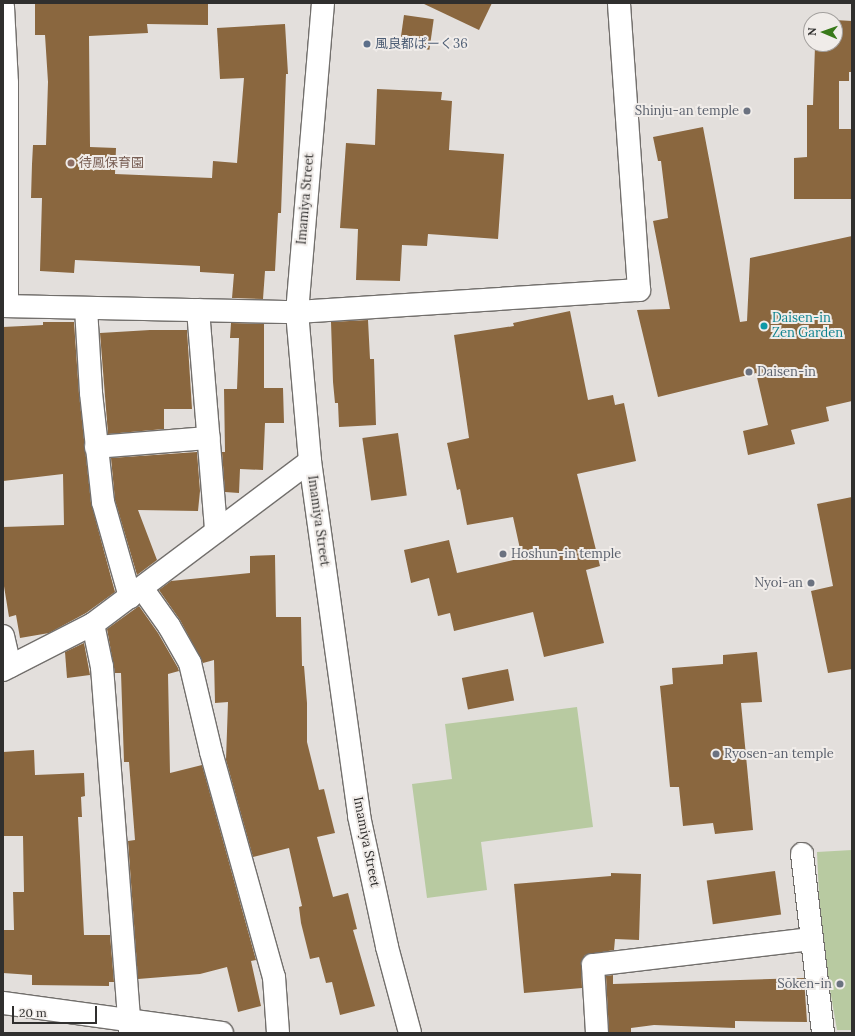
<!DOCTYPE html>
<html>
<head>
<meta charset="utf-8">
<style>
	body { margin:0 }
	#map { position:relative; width:855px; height:1036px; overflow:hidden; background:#e3dfdc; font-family:Lora,"Noto Sans JP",serif }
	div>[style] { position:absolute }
	.green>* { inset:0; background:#b8caa1 }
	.building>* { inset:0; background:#8a673f; transform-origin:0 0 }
	.roads { filter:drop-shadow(1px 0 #726f6c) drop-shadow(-1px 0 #726f6c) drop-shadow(0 1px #726f6c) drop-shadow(0 -1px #726f6c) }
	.minor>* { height:22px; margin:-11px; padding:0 11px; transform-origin:11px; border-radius:11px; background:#fff }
	.dots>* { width:11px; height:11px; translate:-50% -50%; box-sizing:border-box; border:2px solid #f0ece9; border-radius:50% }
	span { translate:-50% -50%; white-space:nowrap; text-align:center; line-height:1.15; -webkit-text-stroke:4px #f0ece9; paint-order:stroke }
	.service-label { font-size:13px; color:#4e5e75 }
	.left { translate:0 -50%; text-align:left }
	.worship-label { font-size:13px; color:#5b616d }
	.right { translate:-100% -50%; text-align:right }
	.education-label { font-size:13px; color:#785e54 }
	.street-label { font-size:13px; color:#302f2e }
	.culture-label { font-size:13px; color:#0d838f }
	.frame { position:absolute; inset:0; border:4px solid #302f2e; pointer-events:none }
	.north { position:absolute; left:803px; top:12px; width:40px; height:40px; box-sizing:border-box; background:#f0ece9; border:1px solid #a3a09e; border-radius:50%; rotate:272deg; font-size:11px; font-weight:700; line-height:16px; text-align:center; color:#302f2e }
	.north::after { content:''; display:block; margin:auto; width:14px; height:18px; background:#387919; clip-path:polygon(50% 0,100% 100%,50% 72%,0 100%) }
	.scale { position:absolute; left:12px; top:1006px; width:85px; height:18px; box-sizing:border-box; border:2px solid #302f2e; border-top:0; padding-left:5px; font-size:12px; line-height:14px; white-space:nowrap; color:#302f2e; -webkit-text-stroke:3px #f0ece9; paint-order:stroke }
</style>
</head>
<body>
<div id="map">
	<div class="green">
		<i style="clip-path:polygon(577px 707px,593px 827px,481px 842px,487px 890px,427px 898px,412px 784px,452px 779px,445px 724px)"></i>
		<i style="clip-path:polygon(852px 850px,852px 1030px,837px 1030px,821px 938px,817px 852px)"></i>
	</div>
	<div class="building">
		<i style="clip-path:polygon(35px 3px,208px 3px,208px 25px,147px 24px,148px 33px,89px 36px,90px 147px,116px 148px,115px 174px,212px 178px,213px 161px,237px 163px,244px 78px,220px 79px,217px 28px,285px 24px,288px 74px,286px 74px,281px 213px,278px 213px,275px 271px,265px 271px,263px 299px,232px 298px,234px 274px,200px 272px,200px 266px,75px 260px,74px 273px,40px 271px,42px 198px,31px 198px,32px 164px,33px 145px,46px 145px,48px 82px,45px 35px,35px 35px)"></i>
		<i style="clip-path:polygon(422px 3px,492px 3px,479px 30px)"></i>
		<i style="left:404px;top:15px;width:30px;height:31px;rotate:8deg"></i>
		<i style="clip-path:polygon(835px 20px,852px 21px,852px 72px,849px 72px,849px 81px,839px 81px,839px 129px,852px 129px,852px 199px,794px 199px,794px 158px,807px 157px,807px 105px,813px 105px,815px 46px,835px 44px)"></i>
		<i style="clip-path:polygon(377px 89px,442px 92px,441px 100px,452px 101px,449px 150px,504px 154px,498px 239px,428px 234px,427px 246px,402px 245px,400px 281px,356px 280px,358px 229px,340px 228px,346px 143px,375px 145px)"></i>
		<i style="clip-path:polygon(703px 127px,740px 322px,747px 321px,750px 258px,852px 236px,852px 401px,826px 407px,829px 421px,791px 430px,795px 444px,748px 455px,743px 431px,768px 425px,756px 373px,658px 397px,637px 310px,670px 309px,653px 221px,668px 218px,661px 161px,658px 161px,653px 137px)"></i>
		<i style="clip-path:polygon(570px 311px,588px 400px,613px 395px,615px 405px,624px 403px,636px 461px,577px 474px,600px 566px,586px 570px,604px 643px,544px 657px,533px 612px,454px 631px,450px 613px,438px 616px,429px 578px,411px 583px,404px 550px,449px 540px,457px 573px,522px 558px,513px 517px,467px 525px,460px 489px,457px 490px,447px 443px,469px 438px,454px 335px,514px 326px,513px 323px)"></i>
		<i style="clip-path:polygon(368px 320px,370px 359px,374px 359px,376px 425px,339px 427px,338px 403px,335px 403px,333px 382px,331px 322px)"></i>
		<i style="clip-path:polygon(43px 322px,74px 322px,79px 394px,91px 503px,115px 592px,86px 613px,49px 633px,20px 638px,16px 615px,9px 617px,3px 580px,3px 527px,64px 525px,63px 474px,3px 481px,3px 327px,43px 325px)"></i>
		<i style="clip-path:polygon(231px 323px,264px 324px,264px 388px,283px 388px,284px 423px,265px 423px,263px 470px,240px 469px,239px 493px,225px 492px,222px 452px,225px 452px,224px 389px,237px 389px,239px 338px,230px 338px)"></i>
		<i style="clip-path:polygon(150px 330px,187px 330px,192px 409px,164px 409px,164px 429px,108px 434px,100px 333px)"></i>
		<i style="left:398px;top:433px;width:63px;height:36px;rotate:82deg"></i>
		<i style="clip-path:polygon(197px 452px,200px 491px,198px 511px,138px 510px,157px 560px,137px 575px,115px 500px,111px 458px)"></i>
		<i style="clip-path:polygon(852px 497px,852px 669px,828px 673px,811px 591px,833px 586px,817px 504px)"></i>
		<i style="clip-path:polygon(275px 555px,276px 617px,301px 617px,302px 666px,304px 666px,307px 703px,307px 742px,319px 790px,324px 789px,335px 833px,317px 837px,333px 897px,348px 893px,357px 929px,353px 930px,375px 1006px,340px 1015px,332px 982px,326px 983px,319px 957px,310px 959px,301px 923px,299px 907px,302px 906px,289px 848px,253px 857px,226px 760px,228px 702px,215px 703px,214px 660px,203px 663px,180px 620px,159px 590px,171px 581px,250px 573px,250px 556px)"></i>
		<i style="clip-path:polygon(139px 606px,158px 633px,178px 668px,179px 671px,168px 674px,170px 773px,202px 765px,256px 960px,251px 961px,261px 1006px,238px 1012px,227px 967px,200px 974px,138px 979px,128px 841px,135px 840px,129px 762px,124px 762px,121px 673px,115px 673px,107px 629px)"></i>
		<i style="clip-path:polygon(84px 643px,90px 675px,67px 678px,65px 652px)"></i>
		<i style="clip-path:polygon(757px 652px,762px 702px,741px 703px,753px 830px,715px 834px,713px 823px,683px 826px,679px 787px,670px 787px,660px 686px,673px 684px,672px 668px,723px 664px,723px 655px)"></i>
		<i style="left:508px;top:669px;width:32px;height:47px;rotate:79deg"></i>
		<i style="clip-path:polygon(34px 750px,35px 775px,84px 773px,85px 796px,81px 797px,82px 817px,78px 817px,84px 935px,110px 935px,114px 982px,109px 982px,109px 986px,32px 985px,32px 975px,3px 973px,3px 930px,14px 930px,13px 892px,24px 892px,23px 836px,3px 836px,3px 752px)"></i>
		<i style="left:775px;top:871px;width:44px;height:69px;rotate:82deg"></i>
		<i style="clip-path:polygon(611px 873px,641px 874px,639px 940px,615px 939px,614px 950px,585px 955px,581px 965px,582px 988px,524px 993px,514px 884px,611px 876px)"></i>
		<i style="clip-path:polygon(613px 975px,613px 984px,804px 978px,807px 1022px,735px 1021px,735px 1028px,654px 1025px,631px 1028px,631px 1033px,609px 1033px,606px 976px)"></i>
	</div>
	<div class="roads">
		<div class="minor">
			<i style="left:323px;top:3px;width:310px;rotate:94.8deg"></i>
			<i style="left:297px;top:312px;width:150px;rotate:85deg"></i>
			<i style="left:310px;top:461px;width:358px;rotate:82.1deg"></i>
			<i style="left:359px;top:816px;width:134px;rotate:77.9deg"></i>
			<i style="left:387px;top:947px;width:89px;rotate:75deg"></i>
			<i style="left:3px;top:7px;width:76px;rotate:87deg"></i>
			<i style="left:7px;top:83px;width:223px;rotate:90deg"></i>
			<i style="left:3px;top:306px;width:294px;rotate:1.2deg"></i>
			<i style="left:297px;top:312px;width:343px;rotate:-3.7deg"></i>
			<i style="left:639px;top:290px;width:288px;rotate:-94deg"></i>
			<i style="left:86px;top:308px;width:85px;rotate:86.6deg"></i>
			<i style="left:91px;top:393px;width:110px;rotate:83.7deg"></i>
			<i style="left:103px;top:502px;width:99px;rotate:74.1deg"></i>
			<i style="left:198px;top:310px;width:222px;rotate:85.3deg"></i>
			<i style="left:96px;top:447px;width:113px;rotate:-4.6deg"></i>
			<i style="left:142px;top:588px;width:47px;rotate:54.6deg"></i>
			<i style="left:169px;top:626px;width:43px;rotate:60.4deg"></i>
			<i style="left:190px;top:663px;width:91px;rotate:76.7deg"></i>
			<i style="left:211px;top:752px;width:234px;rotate:74.4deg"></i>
			<i style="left:274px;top:977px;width:56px;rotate:85.9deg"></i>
			<i style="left:93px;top:624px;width:44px;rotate:78.2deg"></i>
			<i style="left:102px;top:667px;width:367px;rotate:85.6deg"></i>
			<i style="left:3px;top:636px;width:31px;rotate:77deg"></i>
			<i style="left:3px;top:670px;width:101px;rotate:-27.1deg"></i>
			<i style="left:93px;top:624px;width:271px;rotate:-36.9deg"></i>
			<i style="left:802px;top:854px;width:180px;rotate:83.3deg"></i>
			<i style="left:3px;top:1003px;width:221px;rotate:7.8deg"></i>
			<i style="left:597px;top:1033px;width:68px;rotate:-93.4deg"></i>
			<i style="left:593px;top:965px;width:219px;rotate:-6.8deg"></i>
		</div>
	</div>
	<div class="dots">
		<i style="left:367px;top:44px;background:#5c6f8a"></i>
		<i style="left:747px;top:111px;background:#6b7280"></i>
		<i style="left:71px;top:163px;background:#8d6e63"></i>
		<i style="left:764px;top:326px;background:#0f9aa8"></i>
		<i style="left:749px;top:372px;background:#6b7280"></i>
		<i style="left:503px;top:554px;background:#6b7280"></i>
		<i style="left:811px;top:583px;background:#6b7280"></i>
		<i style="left:716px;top:754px;background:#6b7280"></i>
		<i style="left:840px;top:984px;background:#6b7280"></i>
	</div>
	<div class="service-label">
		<span class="left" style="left:375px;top:44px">風良都ぱーく36</span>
	</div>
	<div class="worship-label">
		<span class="right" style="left:739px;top:111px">Shinju-an temple</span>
		<span class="left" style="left:757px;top:372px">Daisen-in</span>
		<span class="left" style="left:511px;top:554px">Hoshun-in temple</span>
		<span class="right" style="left:803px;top:583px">Nyoi-an</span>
		<span class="left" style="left:724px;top:754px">Ryosen-an temple</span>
		<span class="right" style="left:832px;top:984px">Sōken-in</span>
	</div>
	<div class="education-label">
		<span class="left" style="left:79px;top:163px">待鳳保育園</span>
	</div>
	<div class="street-label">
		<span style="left:306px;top:199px;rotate:-85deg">Imamiya Street</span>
		<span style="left:318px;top:521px;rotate:82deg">Imamiya Street</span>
		<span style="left:366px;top:842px;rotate:79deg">Imamiya Street</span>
	</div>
	<div class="culture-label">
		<span class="left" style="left:772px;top:326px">Daisen-in<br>Zen Garden</span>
	</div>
	<div class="frame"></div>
	<div class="north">N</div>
	<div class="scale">20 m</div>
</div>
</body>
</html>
